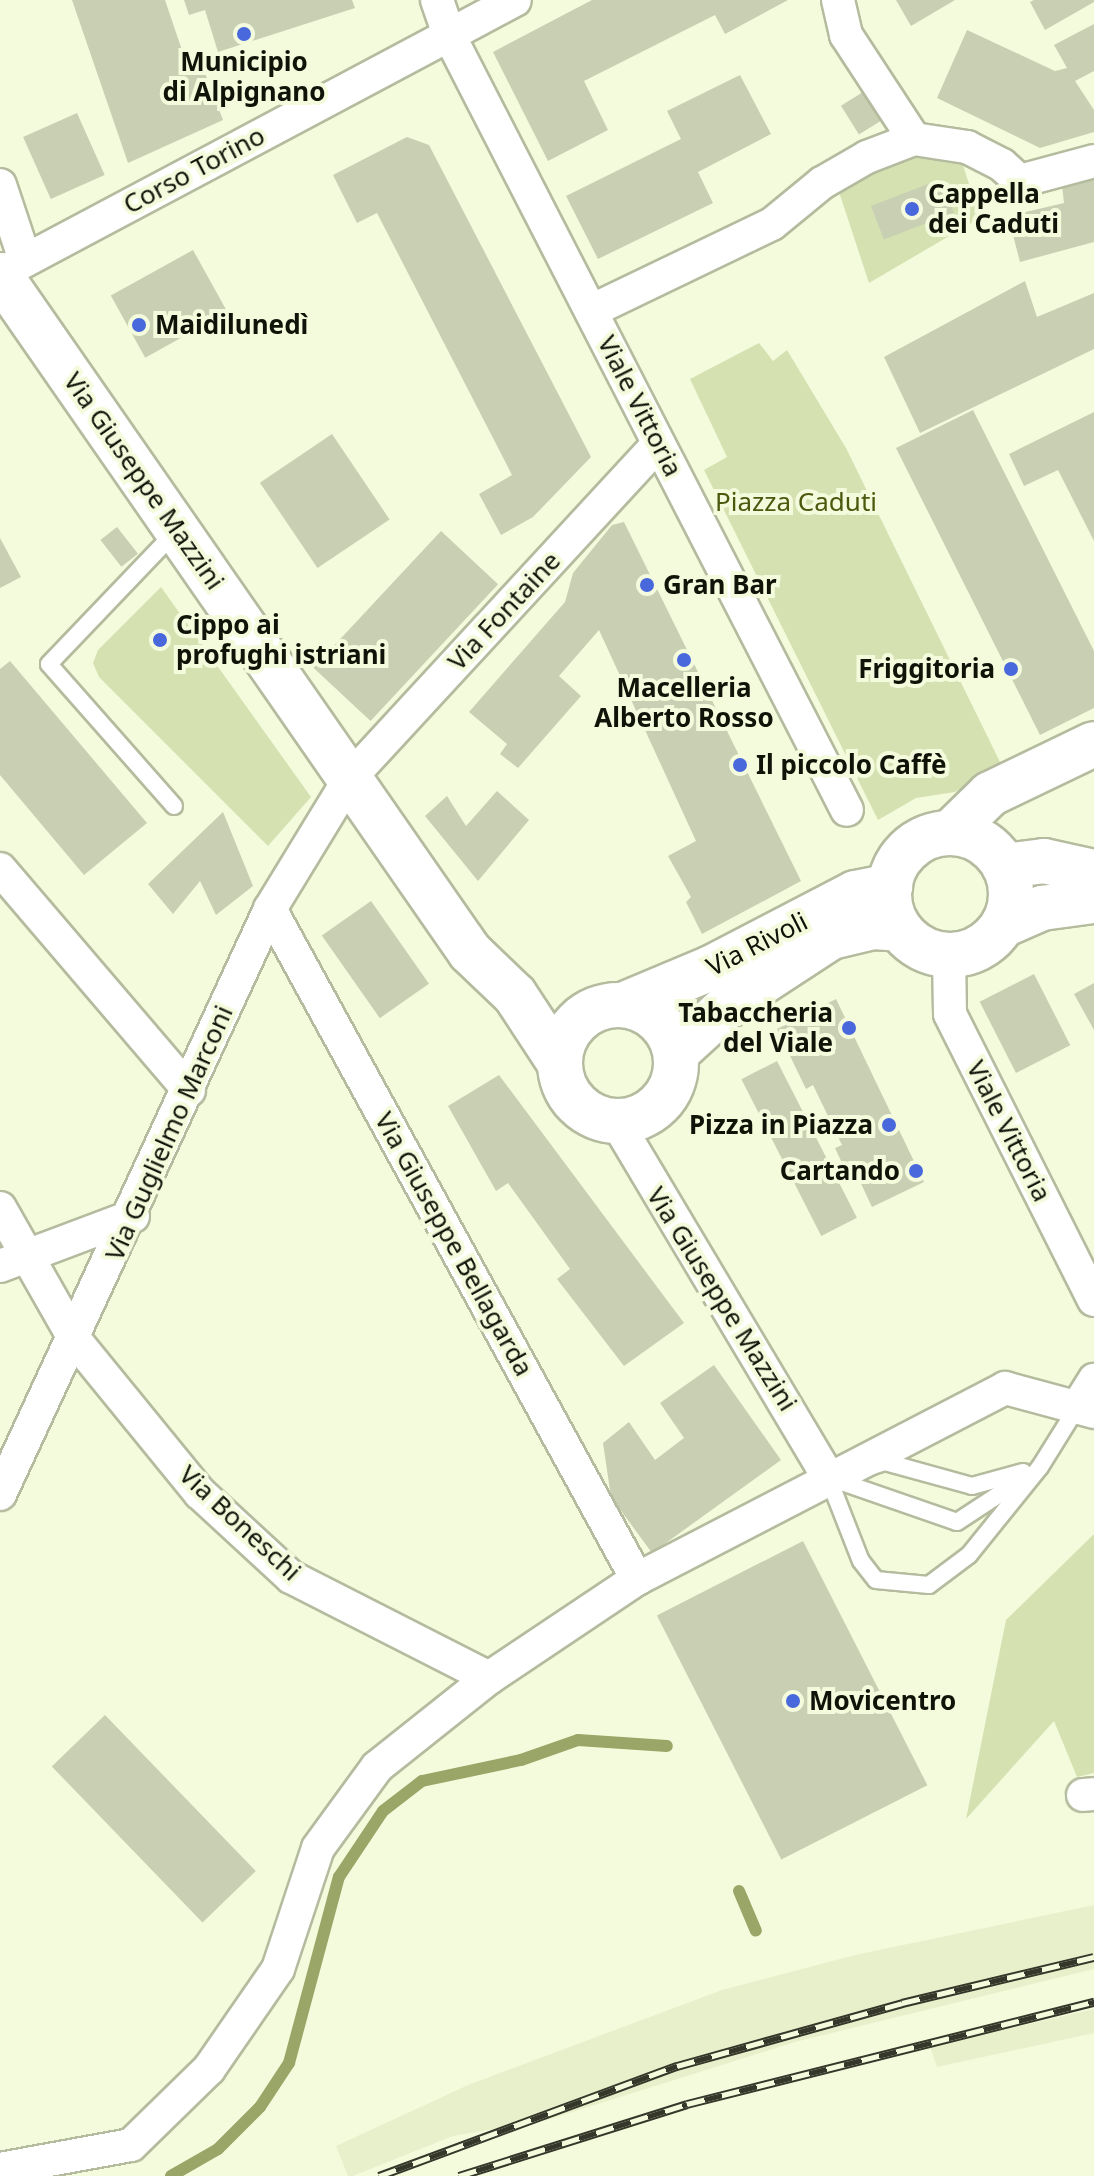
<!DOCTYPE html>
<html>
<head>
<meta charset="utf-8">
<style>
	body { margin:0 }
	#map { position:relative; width:1094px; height:2176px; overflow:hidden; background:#f4fbdd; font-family:"Noto Sans",sans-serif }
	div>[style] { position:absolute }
	.built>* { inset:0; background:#e8f0cb }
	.green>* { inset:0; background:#d6e1b2 }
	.stream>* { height:12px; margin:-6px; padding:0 6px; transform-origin:6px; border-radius:6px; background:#99a667 }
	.building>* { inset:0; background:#c8cfb2; transform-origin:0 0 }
	.roads { filter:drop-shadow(2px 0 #b4bb9e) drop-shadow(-2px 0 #b4bb9e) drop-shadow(0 2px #b4bb9e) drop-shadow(0 -2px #b4bb9e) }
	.lane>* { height:16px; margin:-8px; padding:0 8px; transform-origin:8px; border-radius:8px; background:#fff }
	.street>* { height:32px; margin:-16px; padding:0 16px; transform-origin:16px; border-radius:16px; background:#fff }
	.secondary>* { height:44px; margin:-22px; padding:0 22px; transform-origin:22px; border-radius:22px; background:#fff }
	.secondary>.ring { margin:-22px; padding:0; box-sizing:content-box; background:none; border:44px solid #fff; border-radius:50% }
	.rail>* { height:9px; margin-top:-4.5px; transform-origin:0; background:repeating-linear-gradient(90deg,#f4fbdd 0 18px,#343729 0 36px); box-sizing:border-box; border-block:2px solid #343729 }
	.dots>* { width:22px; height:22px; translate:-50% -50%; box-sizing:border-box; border:4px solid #f4fbdd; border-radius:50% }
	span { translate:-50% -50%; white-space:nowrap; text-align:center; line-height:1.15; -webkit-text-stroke:8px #f4fbdd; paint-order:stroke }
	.poi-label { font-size:26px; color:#101308; font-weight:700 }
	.left { translate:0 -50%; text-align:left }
	.right { translate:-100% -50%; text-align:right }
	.street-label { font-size:26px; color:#101308 }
	.park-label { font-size:26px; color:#4d580f }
</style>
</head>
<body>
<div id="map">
	<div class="built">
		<i style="clip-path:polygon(1094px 1905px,1094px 1969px,795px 2042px,547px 2120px,453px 2136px,353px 2176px,348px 2176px,336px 2146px,468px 2085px,722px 1990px,855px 1955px)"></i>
		<i style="clip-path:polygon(1094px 2009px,1094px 2033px,937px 2067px,930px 2047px)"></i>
	</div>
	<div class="green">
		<i style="clip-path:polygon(912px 155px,960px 156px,980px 218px,869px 283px,839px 192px,855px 177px)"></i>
		<i style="clip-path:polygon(759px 343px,773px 361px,787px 350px,846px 448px,1001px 764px,955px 792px,916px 798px,878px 820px,704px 470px,727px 457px,690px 379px)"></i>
		<i style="clip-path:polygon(161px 587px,311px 797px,268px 846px,99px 677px,93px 663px,98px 650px)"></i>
		<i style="clip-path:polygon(1094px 1534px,1094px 1773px,1077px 1777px,1054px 1721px,966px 1819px,1006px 1620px)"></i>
	</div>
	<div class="stream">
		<i style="left:739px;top:1891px;width:43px;rotate:67deg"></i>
		<i style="left:171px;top:2176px;width:54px;rotate:-29.9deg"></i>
		<i style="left:218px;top:2149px;width:59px;rotate:-45deg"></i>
		<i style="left:260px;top:2107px;width:53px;rotate:-56.6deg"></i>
		<i style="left:289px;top:2063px;width:193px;rotate:-75deg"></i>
		<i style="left:339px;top:1877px;width:79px;rotate:-56.3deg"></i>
		<i style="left:383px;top:1811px;width:49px;rotate:-37.6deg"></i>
		<i style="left:422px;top:1781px;width:101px;rotate:-12deg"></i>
		<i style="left:521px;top:1760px;width:60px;rotate:-19.3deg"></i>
		<i style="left:578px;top:1740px;width:89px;rotate:3.9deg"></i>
	</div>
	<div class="building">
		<i style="clip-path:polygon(72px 0,165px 0,187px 65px,200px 60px,223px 120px,128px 163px)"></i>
		<i style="clip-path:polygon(184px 0,352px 0,355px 8px,218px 52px,205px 10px,189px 15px)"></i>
		<i style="clip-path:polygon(592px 0,788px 0,725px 34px,715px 15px,584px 81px,608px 130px,548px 161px,493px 52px)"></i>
		<i style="clip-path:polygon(896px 0,955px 0,911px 26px)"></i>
		<i style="clip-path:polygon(1034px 0,1094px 0,1094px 2px,1045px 30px,1030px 2px)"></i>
		<i style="clip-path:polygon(1094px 24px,1094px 71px,1075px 81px,1094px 110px,1094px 132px,1040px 148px,937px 98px,967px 30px,1055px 71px,1067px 68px,1054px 45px)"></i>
		<i style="clip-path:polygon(740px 75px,771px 134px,698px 172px,713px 203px,598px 259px,566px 196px,681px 139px,667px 111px)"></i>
		<i style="left:863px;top:92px;width:34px;height:26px;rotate:58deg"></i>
		<i style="left:77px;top:113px;width:68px;height:59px;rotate:66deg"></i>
		<i style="clip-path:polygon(407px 137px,429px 145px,591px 457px,533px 517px,501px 535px,479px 494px,512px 475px,377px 213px,357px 223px,333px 175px)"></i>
		<i style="clip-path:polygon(1094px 177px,1094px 242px,1020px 262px,1008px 216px,1064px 203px,1062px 185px)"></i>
		<i style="left:941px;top:179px;width:36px;height:75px;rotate:69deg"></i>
		<i style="left:193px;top:250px;width:71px;height:94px;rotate:61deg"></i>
		<i style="clip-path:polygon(1025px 281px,1037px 317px,1094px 293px,1094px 349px,920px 433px,884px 357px)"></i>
		<i style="clip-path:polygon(973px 410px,1094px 651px,1094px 708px,1040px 735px,896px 448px)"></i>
		<i style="clip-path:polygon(1094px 412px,1094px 541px,1058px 470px,1024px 486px,1009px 454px)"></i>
		<i style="left:332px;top:434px;width:103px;height:87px;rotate:56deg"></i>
		<i style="clip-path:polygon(624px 522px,801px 881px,702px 934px,686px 902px,691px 897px,668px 856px,696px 841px,599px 630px,559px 676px,581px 696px,518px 768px,500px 754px,507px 744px,469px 712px,565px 602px,573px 573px,612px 525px)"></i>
		<i style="left:117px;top:527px;width:34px;height:21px;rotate:52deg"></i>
		<i style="left:441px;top:531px;width:78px;height:187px;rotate:43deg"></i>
		<i style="clip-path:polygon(0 538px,21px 577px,0 588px)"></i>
		<i style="clip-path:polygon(10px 661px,147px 823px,84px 875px,0 775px,0 669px)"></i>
		<i style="clip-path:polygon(497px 791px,529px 820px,478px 881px,425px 816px,447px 796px,466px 826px)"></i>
		<i style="clip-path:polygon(223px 812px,253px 886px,216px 915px,200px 881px,173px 914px,148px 884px)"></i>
		<i style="left:371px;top:901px;width:101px;height:60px;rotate:55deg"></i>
		<i style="left:1034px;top:974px;width:80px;height:61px;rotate:63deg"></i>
		<i style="clip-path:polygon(1094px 983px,1094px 1030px,1074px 994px)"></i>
		<i style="clip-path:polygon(836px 999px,924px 1182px,872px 1207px,856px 1173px,848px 1176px,835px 1148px,842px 1145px,813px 1085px,806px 1089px,777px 1029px)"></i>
		<i style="left:777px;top:1061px;width:176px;height:40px;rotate:63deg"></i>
		<i style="clip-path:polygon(499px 1075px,684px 1323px,624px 1366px,557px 1279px,570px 1269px,508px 1183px,496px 1191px,448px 1106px)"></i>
		<i style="clip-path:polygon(714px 1365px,781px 1460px,652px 1553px,611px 1497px,603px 1443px,629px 1422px,655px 1460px,684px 1438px,660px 1403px)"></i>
		<i style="left:803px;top:1541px;width:274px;height:164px;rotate:63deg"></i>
		<i style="left:105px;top:1715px;width:217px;height:74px;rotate:46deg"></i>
	</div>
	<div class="roads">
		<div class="lane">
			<i style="left:174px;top:806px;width:189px;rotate:-131.4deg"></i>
			<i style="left:49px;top:664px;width:184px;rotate:-46.3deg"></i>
			<i style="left:872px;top:1466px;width:14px;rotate:-17deg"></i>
			<i style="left:885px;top:1462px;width:90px;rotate:15.4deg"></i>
			<i style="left:972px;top:1486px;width:53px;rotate:-15.4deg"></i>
			<i style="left:828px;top:1477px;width:90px;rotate:68.6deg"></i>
			<i style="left:861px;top:1561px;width:24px;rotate:52deg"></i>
			<i style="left:876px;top:1580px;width:53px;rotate:5.4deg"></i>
			<i style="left:929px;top:1585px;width:50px;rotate:-36.9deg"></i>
			<i style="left:969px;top:1555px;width:113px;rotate:-51.1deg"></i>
			<i style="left:1040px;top:1467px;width:72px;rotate:-58.1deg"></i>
			<i style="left:833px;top:1479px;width:131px;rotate:19.1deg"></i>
			<i style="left:957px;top:1522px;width:80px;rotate:-33.3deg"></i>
		</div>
		<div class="street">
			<i style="left:437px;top:0;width:37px;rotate:71deg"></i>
			<i style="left:449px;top:35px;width:871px;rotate:62.82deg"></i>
			<i style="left:838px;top:0;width:36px;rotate:77deg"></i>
			<i style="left:846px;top:35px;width:124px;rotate:56.8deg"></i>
			<i style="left:0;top:185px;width:79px;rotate:71.6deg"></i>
			<i style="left:0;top:274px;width:583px;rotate:-28.01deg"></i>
			<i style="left:591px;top:311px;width:201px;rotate:-25.7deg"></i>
			<i style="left:772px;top:224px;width:65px;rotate:-39.4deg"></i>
			<i style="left:822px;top:183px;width:52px;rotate:-30deg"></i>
			<i style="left:867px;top:157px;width:50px;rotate:-21deg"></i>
			<i style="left:914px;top:139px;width:54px;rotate:8.6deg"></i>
			<i style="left:967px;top:147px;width:39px;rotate:27deg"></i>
			<i style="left:1002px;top:165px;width:24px;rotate:42deg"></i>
			<i style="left:1020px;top:181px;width:77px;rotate:-15.1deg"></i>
			<i style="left:0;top:869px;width:291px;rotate:49.5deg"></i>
			<i style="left:270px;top:909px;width:764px;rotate:61.29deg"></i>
			<i style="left:949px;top:956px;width:58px;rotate:89deg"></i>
			<i style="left:950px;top:1014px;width:320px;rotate:63.3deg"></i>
			<i style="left:616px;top:1121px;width:414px;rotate:59.2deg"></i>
			<i style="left:0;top:1208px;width:152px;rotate:60.4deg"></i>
			<i style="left:75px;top:1340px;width:198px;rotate:50.8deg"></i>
			<i style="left:200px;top:1493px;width:124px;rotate:42.7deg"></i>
			<i style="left:291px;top:1577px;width:222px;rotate:27deg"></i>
			<i style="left:0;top:1266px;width:142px;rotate:-20.6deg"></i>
			<i style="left:1078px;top:1406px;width:31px;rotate:-58deg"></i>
			<i style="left:0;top:1494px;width:644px;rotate:-65.22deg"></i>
			<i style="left:270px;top:909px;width:153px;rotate:-58.6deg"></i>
			<i style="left:350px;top:778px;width:454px;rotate:-47.3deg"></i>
			<i style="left:1083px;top:1795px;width:11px;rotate:-5deg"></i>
			<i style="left:0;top:2169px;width:133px;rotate:-10.4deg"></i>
			<i style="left:131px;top:2145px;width:109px;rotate:-44.3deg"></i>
			<i style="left:209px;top:2069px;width:121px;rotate:-55.4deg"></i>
			<i style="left:278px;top:1969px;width:127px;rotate:-71.7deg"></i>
			<i style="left:318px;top:1848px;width:100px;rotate:-53.9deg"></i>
			<i style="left:377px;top:1767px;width:143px;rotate:-38.5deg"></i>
			<i style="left:489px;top:1678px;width:178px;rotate:-33.8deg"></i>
			<i style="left:637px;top:1579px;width:415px;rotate:-27.4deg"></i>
			<i style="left:1005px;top:1388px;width:92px;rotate:15.1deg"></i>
		</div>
		<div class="secondary">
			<i style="left:0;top:275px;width:824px;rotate:55.23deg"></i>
			<i style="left:470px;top:952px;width:62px;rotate:43.7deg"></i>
			<i style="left:515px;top:995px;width:80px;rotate:56.7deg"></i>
			<i style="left:950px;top:833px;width:56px;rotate:-44.3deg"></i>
			<i style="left:990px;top:794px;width:115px;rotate:-25.7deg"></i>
			<i class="ring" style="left:889px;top:833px;width:78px;height:78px"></i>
			<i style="left:1004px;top:866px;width:40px;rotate:-7.1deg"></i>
			<i style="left:1044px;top:861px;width:51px;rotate:12.4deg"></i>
			<i style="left:1003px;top:925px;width:43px;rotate:-23.6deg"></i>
			<i style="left:1042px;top:908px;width:52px;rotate:-7.7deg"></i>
			<i style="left:625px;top:1004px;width:93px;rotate:-22.7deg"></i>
			<i style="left:711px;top:968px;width:162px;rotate:-27.5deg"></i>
			<i style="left:855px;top:893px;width:36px;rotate:-11deg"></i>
			<i class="ring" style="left:560px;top:1005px;width:72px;height:72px"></i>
			<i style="left:676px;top:1053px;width:77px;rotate:-42.4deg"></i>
			<i style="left:733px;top:1001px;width:117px;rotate:-33.1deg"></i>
			<i style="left:831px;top:937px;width:43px;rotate:-13.4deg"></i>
			<i style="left:873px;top:927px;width:27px;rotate:4deg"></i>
		</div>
	</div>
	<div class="rail">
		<i style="left:379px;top:2176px;width:318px;rotate:-20.3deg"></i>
		<i style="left:677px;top:2066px;width:234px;rotate:-15.6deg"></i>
		<i style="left:902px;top:2003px;width:197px;rotate:-13.5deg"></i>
		<i style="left:459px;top:2176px;width:239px;rotate:-17.5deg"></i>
		<i style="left:687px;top:2104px;width:420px;rotate:-14.1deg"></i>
	</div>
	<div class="dots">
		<i style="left:244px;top:34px;background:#4868dc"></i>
		<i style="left:912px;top:209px;background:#4868dc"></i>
		<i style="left:139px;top:325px;background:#4868dc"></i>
		<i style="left:647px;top:585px;background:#4868dc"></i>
		<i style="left:160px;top:640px;background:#4868dc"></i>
		<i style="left:684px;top:660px;background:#4868dc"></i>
		<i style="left:1011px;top:669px;background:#4868dc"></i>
		<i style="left:740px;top:765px;background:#4868dc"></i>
		<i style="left:849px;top:1028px;background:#4868dc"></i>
		<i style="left:889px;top:1125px;background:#4868dc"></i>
		<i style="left:916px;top:1171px;background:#4868dc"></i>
		<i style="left:793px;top:1701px;background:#4868dc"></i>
	</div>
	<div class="poi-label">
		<span style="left:244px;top:77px">Municipio<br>di Alpignano</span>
		<span class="left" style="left:928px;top:209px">Cappella<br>dei Caduti</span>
		<span class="left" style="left:155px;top:325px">Maidilunedì</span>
		<span class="left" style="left:663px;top:585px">Gran Bar</span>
		<span class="left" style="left:176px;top:640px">Cippo ai<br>profughi istriani</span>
		<span class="right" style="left:995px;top:669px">Friggitoria</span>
		<span style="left:684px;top:703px">Macelleria<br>Alberto Rosso</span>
		<span class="left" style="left:756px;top:765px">Il piccolo Caffè</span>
		<span class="right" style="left:833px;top:1028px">Tabaccheria<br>del Viale</span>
		<span class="right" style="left:873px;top:1125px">Pizza in Piazza</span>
		<span class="right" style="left:900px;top:1171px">Cartando</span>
		<span class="left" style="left:809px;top:1701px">Movicentro</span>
	</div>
	<div class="street-label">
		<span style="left:194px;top:170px;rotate:-28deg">Corso Torino</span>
		<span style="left:640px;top:406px;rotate:63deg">Viale Vittoria</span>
		<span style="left:144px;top:481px;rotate:55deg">Via Giuseppe Mazzini</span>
		<span style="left:504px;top:611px;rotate:-47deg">Via Fontaine</span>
		<span style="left:757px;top:944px;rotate:-27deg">Via Rivoli</span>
		<span style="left:1009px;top:1131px;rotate:63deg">Viale Vittoria</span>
		<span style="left:169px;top:1133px;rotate:-66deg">Via Guglielmo Marconi</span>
		<span style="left:454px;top:1244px;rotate:61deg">Via Giuseppe Bellagarda</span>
		<span style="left:722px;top:1299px;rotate:58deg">Via Giuseppe Mazzini</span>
		<span style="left:240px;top:1523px;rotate:43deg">Via Boneschi</span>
	</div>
	<div class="park-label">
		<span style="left:796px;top:502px">Piazza Caduti</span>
	</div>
</div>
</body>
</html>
